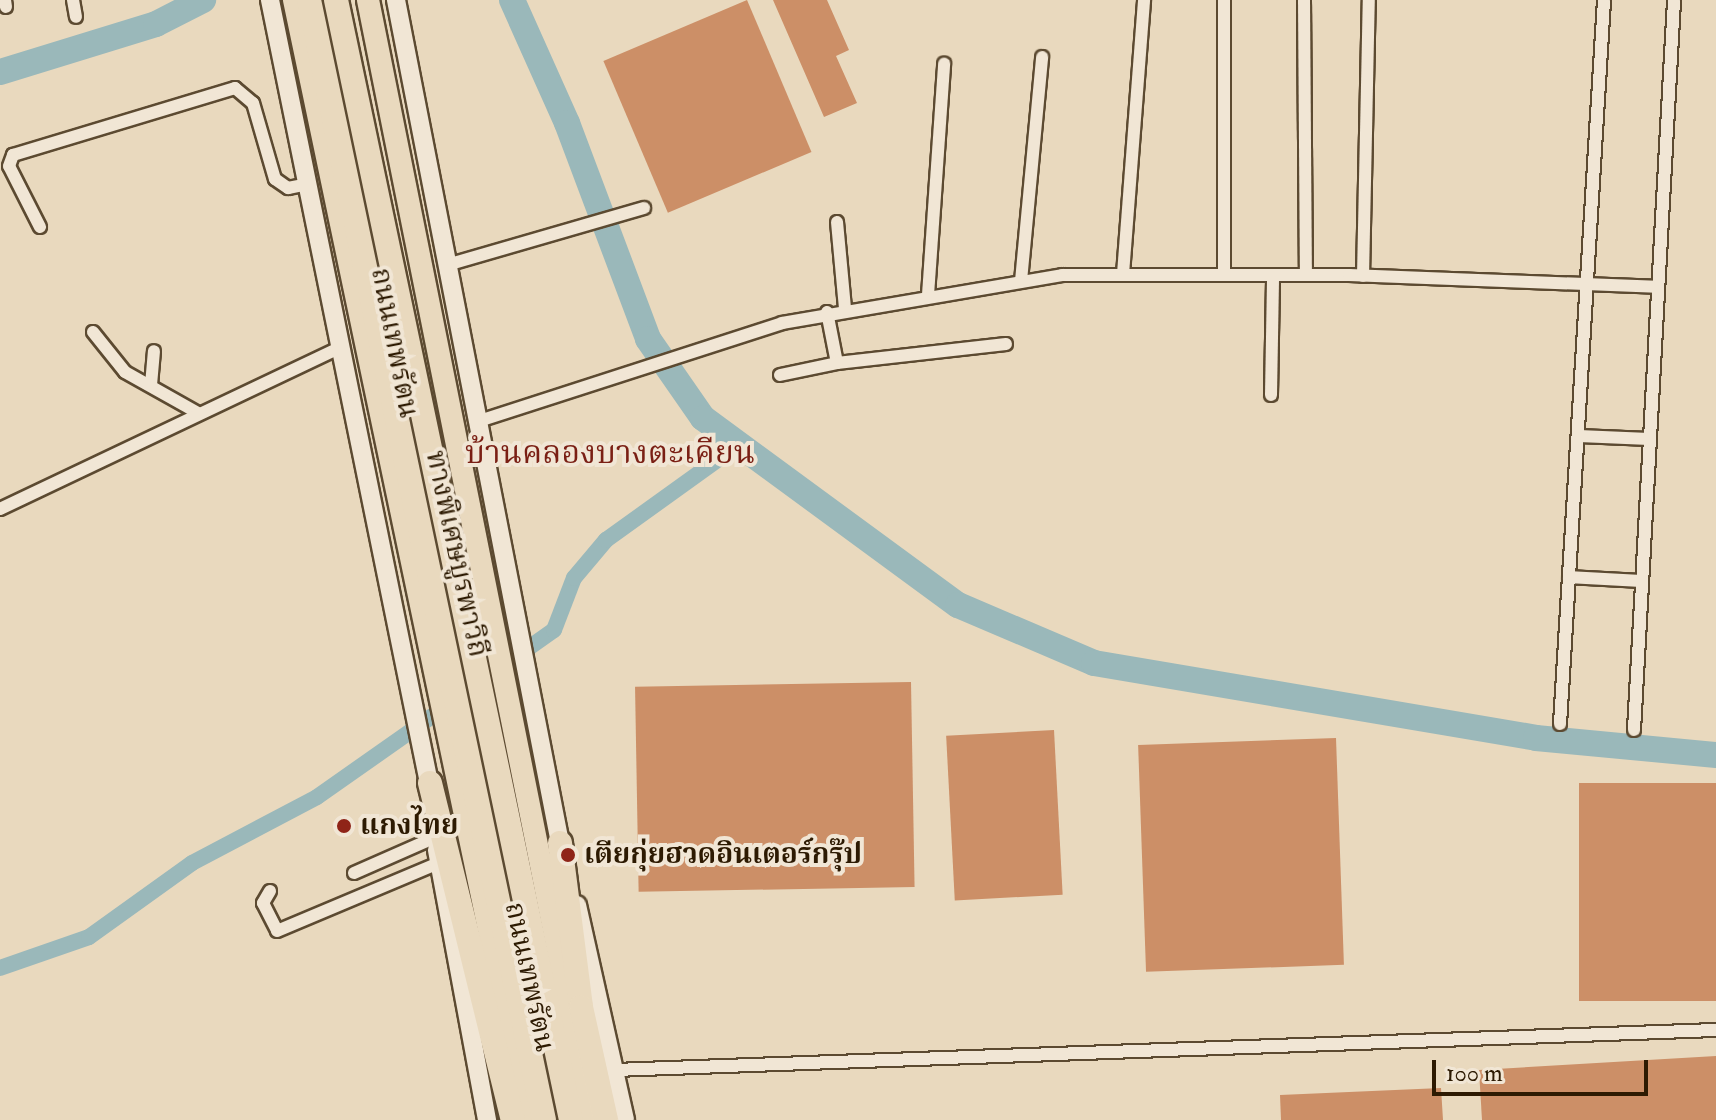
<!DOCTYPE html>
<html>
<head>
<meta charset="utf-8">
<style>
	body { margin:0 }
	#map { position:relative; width:1716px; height:1120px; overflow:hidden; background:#e9d9be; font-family:"IM FELL Double Pica","Noto Serif Thai",serif }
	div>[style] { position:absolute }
	.canal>* { height:16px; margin:-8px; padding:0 8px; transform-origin:8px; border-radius:8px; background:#9ab8ba }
	.river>* { height:26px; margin:-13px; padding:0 13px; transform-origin:13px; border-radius:13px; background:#9ab8ba }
	.building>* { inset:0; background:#cc8f67; transform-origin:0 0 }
	.roads { filter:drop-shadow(2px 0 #5c4a31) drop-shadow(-2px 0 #5c4a31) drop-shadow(0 2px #5c4a31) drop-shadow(0 -2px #5c4a31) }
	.minor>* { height:12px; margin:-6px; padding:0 6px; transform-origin:6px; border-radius:6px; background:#f1e6d5 }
	.secondary>* { height:18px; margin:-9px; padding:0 9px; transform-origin:9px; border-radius:9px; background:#f1e6d5 }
	.trunk>* { height:22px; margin:-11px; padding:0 11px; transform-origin:11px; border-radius:11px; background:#e9d9be }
	.motorway>* { height:24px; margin:-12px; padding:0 12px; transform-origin:12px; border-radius:12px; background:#e9d9be }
	.dots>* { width:22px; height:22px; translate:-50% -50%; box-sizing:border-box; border:4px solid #f1e6d5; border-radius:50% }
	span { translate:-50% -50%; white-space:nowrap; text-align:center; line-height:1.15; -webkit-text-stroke:8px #f1e6d5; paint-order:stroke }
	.street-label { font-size:28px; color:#2d1a02 }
	.poi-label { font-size:28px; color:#2d1a02; font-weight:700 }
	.left { translate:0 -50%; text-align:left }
	.quarter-label { font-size:32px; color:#7a1f14 }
	.scale { position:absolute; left:1432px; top:1060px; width:216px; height:36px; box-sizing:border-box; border:4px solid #2d1a02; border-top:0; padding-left:10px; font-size:24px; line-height:28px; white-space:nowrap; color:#2d1a02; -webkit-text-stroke:6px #f1e6d5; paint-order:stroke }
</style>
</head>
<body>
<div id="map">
	<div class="canal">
		<i style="left:496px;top:671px;width:71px;rotate:-35.3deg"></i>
		<i style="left:554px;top:630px;width:56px;rotate:-69deg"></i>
		<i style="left:574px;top:578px;width:50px;rotate:-49.9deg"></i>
		<i style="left:606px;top:540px;width:161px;rotate:-35.7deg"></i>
		<i style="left:0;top:968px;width:94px;rotate:-19.2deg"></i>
		<i style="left:89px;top:937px;width:127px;rotate:-35.7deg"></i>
		<i style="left:192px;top:863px;width:141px;rotate:-27.8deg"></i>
		<i style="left:317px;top:797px;width:160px;rotate:-35.1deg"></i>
	</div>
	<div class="river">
		<i style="left:512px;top:0;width:135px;rotate:65.9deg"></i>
		<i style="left:567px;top:123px;width:231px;rotate:69.4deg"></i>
		<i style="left:648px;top:339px;width:96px;rotate:55.2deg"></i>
		<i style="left:703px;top:418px;width:316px;rotate:36.3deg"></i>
		<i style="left:958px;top:605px;width:148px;rotate:23.1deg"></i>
		<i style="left:1094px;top:663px;width:448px;rotate:9.6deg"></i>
		<i style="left:1536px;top:738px;width:181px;rotate:5.4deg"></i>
		<i style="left:0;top:72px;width:163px;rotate:-17.1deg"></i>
		<i style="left:156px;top:24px;width:53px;rotate:-27.1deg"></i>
	</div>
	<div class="building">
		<i style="left:747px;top:0;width:165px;height:156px;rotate:67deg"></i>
		<i style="clip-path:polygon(773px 0,827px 0,849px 50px,836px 56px,857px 103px,824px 117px)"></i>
		<i style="left:911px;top:682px;width:205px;height:276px;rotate:89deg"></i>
		<i style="left:1054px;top:730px;width:165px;height:108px;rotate:87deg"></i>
		<i style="left:1336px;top:738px;width:227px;height:198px;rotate:88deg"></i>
		<i style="left:1716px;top:783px;width:218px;height:137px;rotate:90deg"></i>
		<i style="clip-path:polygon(1716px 1056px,1716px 1120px,1482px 1120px,1479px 1070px)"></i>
		<i style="clip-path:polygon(1441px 1088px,1443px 1120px,1281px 1120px,1280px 1095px)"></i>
	</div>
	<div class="roads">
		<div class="minor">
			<i style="left:5px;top:0;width:7px;rotate:82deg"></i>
			<i style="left:73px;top:0;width:17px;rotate:80deg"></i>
			<i style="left:1304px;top:0;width:274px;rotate:89.6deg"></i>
			<i style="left:837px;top:222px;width:86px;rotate:84.7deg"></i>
			<i style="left:40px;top:227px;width:68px;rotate:-116.9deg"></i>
			<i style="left:9px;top:166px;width:12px;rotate:-70deg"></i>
			<i style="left:13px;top:155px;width:232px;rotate:-16.8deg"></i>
			<i style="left:235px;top:88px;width:23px;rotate:40deg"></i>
			<i style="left:253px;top:103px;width:79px;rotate:73.9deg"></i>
			<i style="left:275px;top:179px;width:16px;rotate:35deg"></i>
			<i style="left:288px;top:188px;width:20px;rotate:-11deg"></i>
			<i style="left:450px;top:264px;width:202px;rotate:-16.1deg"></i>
			<i style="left:1123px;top:274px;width:275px;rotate:-85.6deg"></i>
			<i style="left:1224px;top:274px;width:274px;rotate:-90deg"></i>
			<i style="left:1363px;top:276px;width:276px;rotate:-88.8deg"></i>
			<i style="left:1021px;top:281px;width:225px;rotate:-84.6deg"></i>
			<i style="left:928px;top:295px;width:232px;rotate:-86deg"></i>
			<i style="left:827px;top:312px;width:52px;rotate:78.9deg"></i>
			<i style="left:837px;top:363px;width:170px;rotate:-6.4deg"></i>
			<i style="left:93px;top:332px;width:51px;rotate:51.3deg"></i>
			<i style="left:125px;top:372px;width:84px;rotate:29.3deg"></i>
			<i style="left:780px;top:375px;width:58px;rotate:-11.9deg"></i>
			<i style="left:151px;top:385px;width:34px;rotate:-85deg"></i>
			<i style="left:1271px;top:395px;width:120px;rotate:-89deg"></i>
			<i style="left:479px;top:421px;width:318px;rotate:-17.9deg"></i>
			<i style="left:782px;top:323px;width:284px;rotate:-9.7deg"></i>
			<i style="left:1062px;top:275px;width:287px"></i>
			<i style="left:1349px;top:275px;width:307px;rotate:2.2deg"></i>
			<i style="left:1579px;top:436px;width:70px;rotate:2.5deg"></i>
			<i style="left:0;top:509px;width:378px;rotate:-25.4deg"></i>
			<i style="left:1569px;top:577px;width:71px;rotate:3.2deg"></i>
			<i style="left:1560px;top:724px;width:725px;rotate:-86.52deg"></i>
			<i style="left:1634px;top:730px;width:731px;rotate:-86.86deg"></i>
			<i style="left:354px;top:873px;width:90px;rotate:-23.7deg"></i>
			<i style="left:270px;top:891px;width:14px;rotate:120deg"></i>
			<i style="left:263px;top:903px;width:31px;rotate:63deg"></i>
			<i style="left:277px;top:931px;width:176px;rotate:-22.8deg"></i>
			<i style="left:614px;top:1070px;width:1103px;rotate:-2.08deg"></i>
		</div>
		<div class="secondary">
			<i style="left:270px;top:0;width:809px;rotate:78.52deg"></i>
			<i style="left:396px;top:0;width:869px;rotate:78.99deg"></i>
			<i style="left:437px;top:850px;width:275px;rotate:79.5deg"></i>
			<i style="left:577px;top:905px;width:220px;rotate:77.4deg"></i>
		</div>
		<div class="trunk">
			<i style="left:294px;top:0;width:1144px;rotate:78.15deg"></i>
			<i style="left:368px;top:0;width:1142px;rotate:78.69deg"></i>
		</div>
		<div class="motorway">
			<i style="left:309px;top:0;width:1144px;rotate:78.15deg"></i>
			<i style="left:336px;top:0;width:1144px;rotate:78.15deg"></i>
			<i style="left:430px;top:783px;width:347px;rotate:76.2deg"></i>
			<i style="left:560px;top:843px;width:165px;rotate:82.7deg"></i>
			<i style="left:581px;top:1007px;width:116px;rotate:77.5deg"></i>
		</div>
	</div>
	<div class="dots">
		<i style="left:344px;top:826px;background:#8f2418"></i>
		<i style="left:568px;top:855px;background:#8f2418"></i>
	</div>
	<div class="street-label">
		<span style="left:394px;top:343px;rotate:79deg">ถนนเทพรัตน</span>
		<span style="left:456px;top:554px;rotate:78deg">ทางพิเศษบูรพาวิถี</span>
		<span style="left:529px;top:977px;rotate:78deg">ถนนเทพรัตน</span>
	</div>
	<div class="poi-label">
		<span class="left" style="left:360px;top:826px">แกงไทย</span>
		<span class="left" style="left:584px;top:855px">เตียกุ่ยฮวดอินเตอร์กรุ๊ป</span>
	</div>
	<div class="quarter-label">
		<span style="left:610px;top:453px">บ้านคลองบางตะเคียน</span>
	</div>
	<div class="scale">100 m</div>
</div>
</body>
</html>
